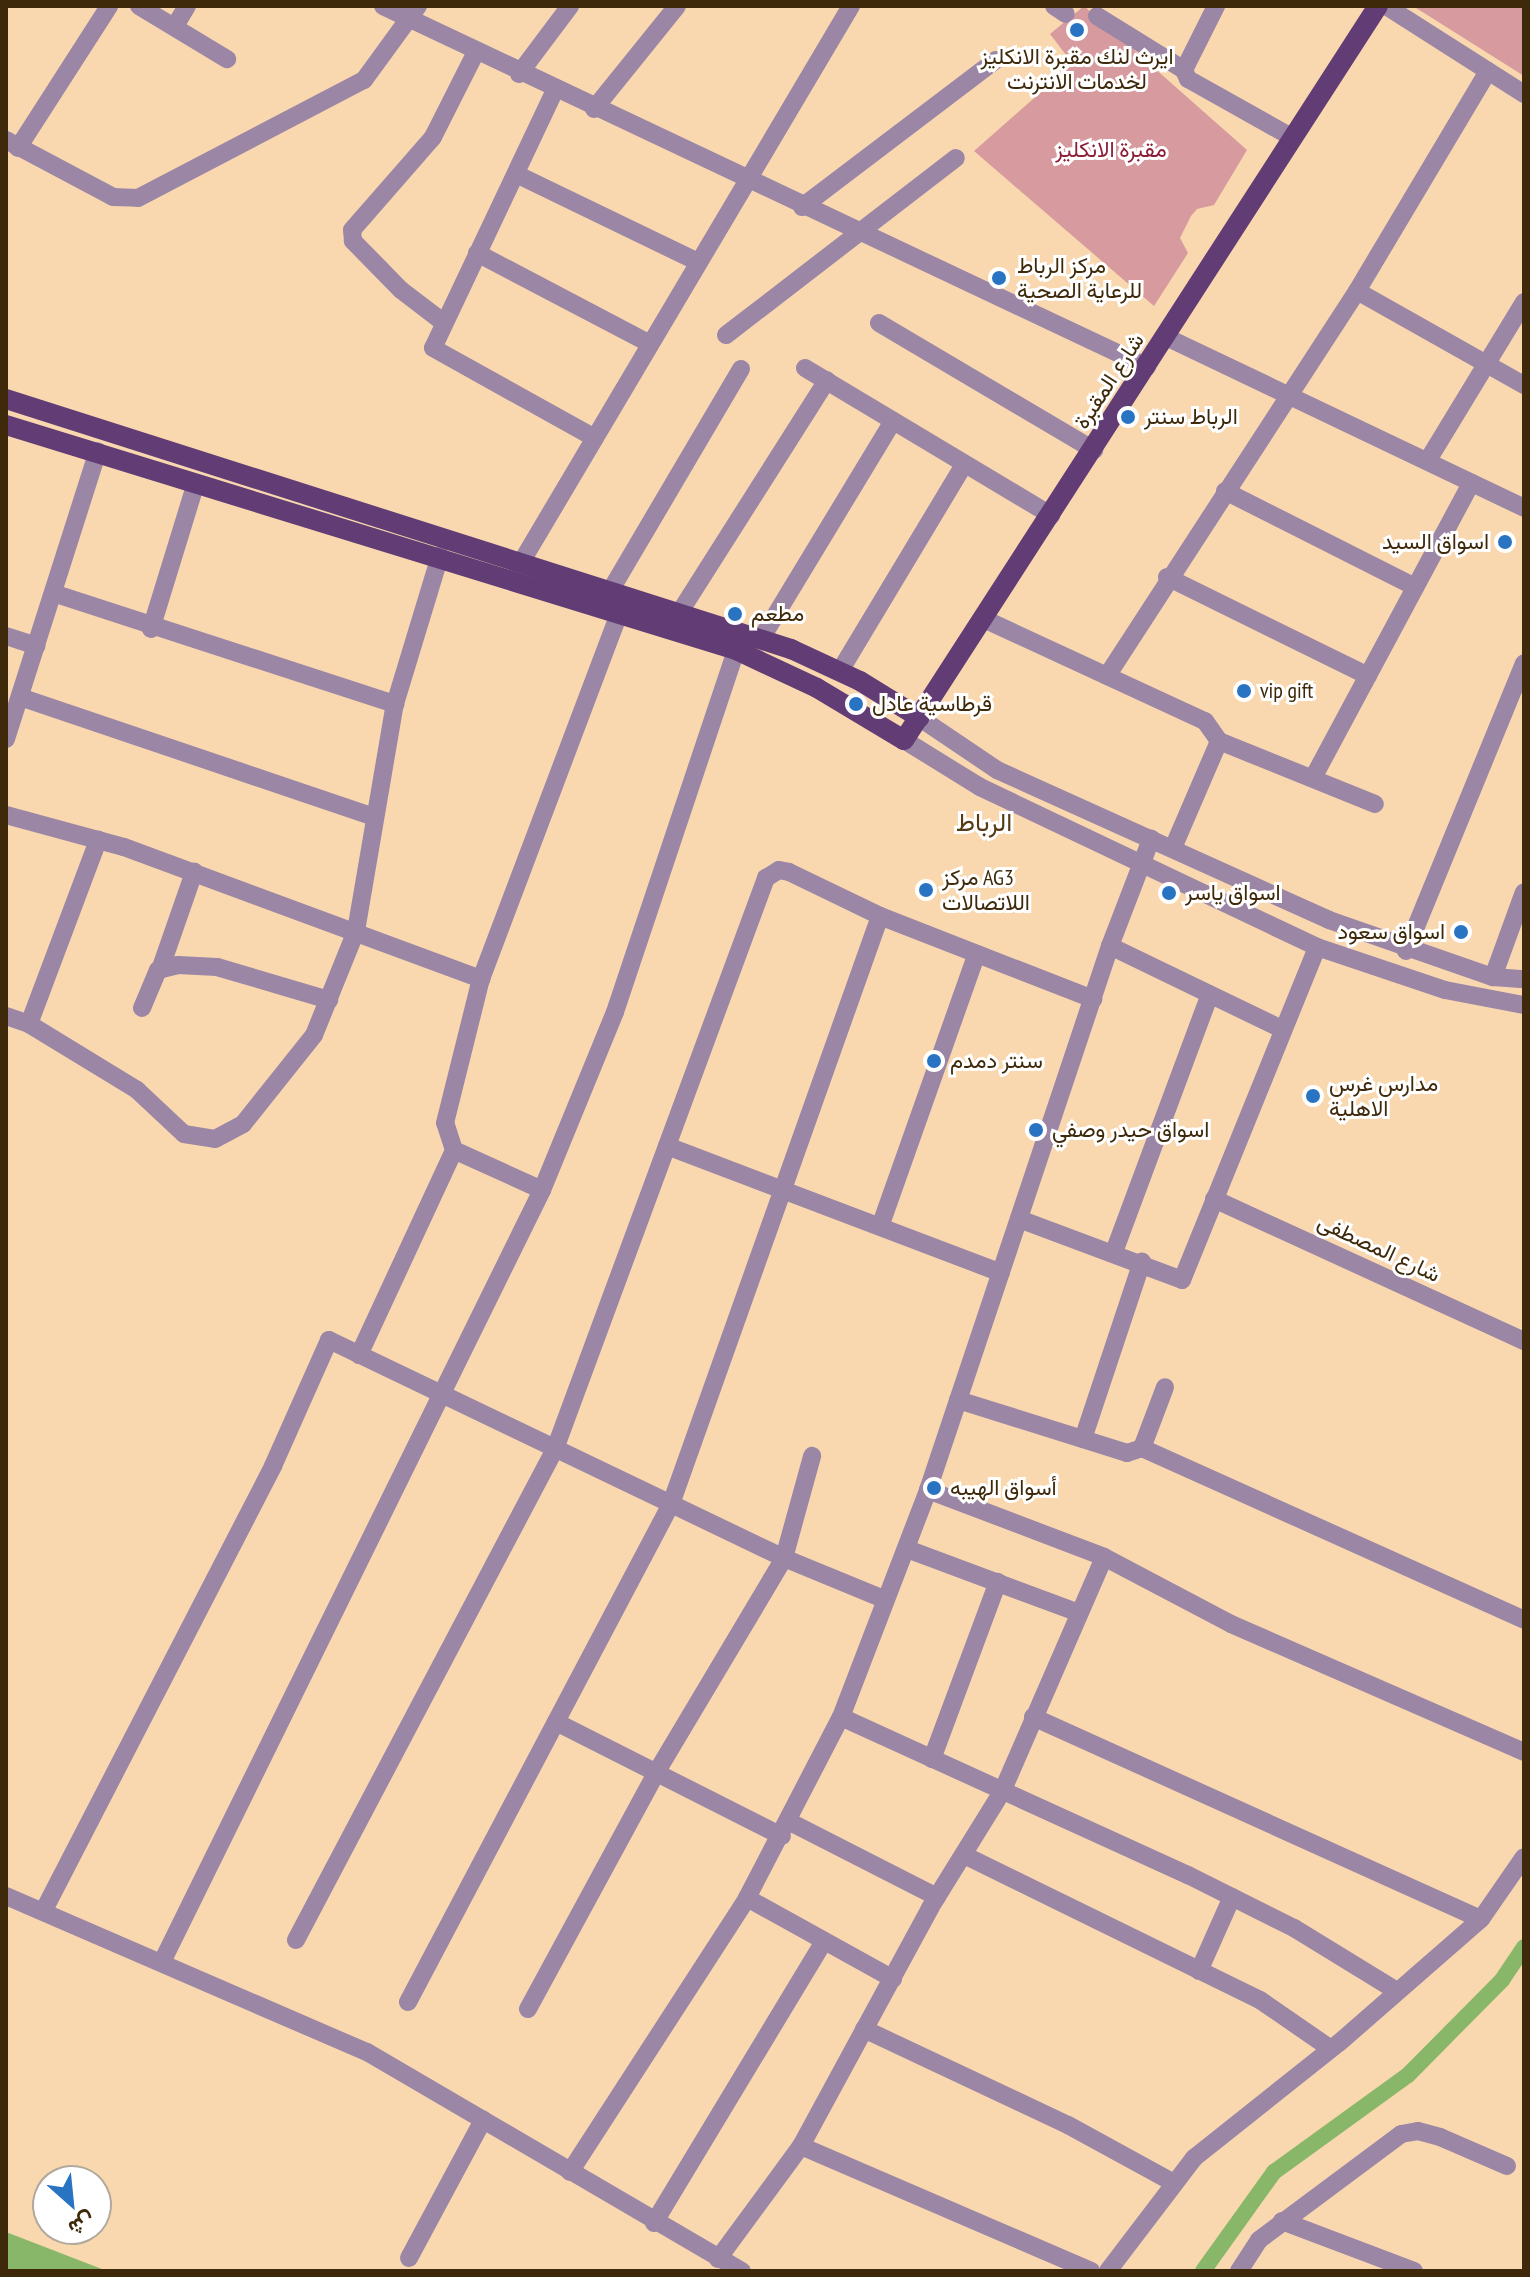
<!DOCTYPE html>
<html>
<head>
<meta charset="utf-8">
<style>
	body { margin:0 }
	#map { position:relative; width:1530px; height:2277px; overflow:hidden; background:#f9d8af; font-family:"PT Sans Narrow",Vazirmatn,sans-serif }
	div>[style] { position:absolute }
	.green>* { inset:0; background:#d79a9f }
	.water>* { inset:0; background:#89b769 }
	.canal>* { height:16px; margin:-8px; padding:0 8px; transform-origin:8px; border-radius:8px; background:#89b769 }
	.minor>* { height:18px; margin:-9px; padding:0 9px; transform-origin:9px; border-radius:9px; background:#9b86a6 }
	.major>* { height:20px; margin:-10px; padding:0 10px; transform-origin:10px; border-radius:10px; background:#623d75 }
	.dots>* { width:22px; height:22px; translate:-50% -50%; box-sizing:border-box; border:4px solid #fff; border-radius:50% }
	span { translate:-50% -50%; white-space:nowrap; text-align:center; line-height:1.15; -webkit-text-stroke:6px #fff; paint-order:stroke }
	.poi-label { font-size:22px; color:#3e290a }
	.left { translate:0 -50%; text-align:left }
	.right { translate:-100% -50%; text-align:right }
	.park-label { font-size:22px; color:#8e1e38 }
	.street-label { font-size:22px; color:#3e290a }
	.quarter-label { font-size:26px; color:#553a14 }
	.frame { position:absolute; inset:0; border:8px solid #3e290a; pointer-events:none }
	.north { position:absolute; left:32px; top:2165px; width:80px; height:80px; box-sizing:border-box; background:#fff; border:2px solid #b2a99d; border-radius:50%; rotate:153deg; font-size:22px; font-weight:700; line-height:32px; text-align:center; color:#3e290a }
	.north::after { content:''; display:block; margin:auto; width:28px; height:36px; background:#2973c3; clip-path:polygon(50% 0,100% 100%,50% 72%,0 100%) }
</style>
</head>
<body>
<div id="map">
	<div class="green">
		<i style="clip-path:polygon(1084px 6px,1247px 150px,1214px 205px,1197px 209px,1191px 216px,1180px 238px,1188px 253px,1154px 306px,974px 151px,1073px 64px,1050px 34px)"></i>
		<i style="clip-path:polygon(1413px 6px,1524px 6px,1524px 76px)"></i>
	</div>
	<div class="water">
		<i style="clip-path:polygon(6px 2232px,107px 2271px,6px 2271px)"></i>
	</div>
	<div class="canal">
		<i style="left:1203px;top:2271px;width:122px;rotate:-54.4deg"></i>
		<i style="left:1274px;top:2172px;width:165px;rotate:-35.9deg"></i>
		<i style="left:1408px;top:2075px;width:134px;rotate:-45.3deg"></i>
		<i style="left:1502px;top:1980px;width:40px;rotate:-56deg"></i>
	</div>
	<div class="minor">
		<i style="left:139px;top:6px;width:103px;rotate:31.1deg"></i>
		<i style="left:383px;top:6px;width:845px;rotate:25.29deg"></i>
		<i style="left:1054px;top:6px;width:14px;rotate:34deg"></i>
		<i style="left:1386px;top:6px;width:164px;rotate:32.5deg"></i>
		<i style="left:1097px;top:16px;width:102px;rotate:31.8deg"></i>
		<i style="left:1184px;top:70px;width:10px;rotate:66deg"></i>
		<i style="left:1188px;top:79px;width:120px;rotate:29.3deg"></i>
		<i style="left:175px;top:26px;width:23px;rotate:-59deg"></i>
		<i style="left:1184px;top:70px;width:72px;rotate:-63.4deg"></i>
		<i style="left:519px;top:74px;width:85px;rotate:-53.1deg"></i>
		<i style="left:555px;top:90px;width:285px;rotate:115.3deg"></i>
		<i style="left:433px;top:348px;width:185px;rotate:29.1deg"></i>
		<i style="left:594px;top:109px;width:132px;rotate:-51.1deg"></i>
		<i style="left:6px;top:140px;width:121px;rotate:28deg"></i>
		<i style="left:113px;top:197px;width:25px;rotate:2deg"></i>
		<i style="left:138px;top:198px;width:255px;rotate:-27.6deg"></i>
		<i style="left:364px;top:80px;width:92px;rotate:-53.9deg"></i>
		<i style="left:18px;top:148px;width:169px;rotate:-57.3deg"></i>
		<i style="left:516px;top:174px;width:202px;rotate:25.8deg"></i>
		<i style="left:802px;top:207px;width:243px;rotate:-37.2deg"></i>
		<i style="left:477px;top:253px;width:195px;rotate:27.7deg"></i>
		<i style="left:1357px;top:291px;width:192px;rotate:29.4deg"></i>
		<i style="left:443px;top:322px;width:53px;rotate:-142.7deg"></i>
		<i style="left:401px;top:290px;width:69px;rotate:-134.4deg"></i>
		<i style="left:353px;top:241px;width:11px;rotate:-95deg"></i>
		<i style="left:352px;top:230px;width:123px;rotate:-48.9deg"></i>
		<i style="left:433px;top:137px;width:95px;rotate:-63.2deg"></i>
		<i style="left:879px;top:323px;width:250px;rotate:30.6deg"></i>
		<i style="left:726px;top:335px;width:290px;rotate:-37.6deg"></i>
		<i style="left:1166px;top:337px;width:397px;rotate:25.5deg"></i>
		<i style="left:805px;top:368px;width:287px;rotate:30.9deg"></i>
		<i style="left:1428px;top:460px;width:185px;rotate:-58.7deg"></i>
		<i style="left:1225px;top:491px;width:213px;rotate:26.8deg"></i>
		<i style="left:522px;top:561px;width:645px;rotate:-59.34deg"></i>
		<i style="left:1167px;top:577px;width:224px;rotate:26.2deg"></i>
		<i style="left:53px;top:593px;width:360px;rotate:18deg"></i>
		<i style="left:609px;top:593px;width:260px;rotate:-59.5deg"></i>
		<i style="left:678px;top:615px;width:278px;rotate:-57.6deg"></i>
		<i style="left:986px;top:620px;width:241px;rotate:24.8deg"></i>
		<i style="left:1205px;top:721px;width:24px;rotate:55deg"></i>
		<i style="left:1219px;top:741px;width:168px;rotate:22deg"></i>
		<i style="left:151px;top:629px;width:153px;rotate:-72.9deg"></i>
		<i style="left:6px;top:636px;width:32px;rotate:18deg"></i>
		<i style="left:761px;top:639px;width:255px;rotate:-58.8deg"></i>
		<i style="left:840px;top:671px;width:239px;rotate:-59deg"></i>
		<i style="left:1107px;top:676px;width:459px;rotate:-57deg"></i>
		<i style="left:1357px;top:291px;width:256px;rotate:-59.2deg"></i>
		<i style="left:20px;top:697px;width:374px;rotate:18.7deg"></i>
		<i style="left:920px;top:718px;width:93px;rotate:34deg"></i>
		<i style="left:997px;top:770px;width:364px;rotate:24.3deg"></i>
		<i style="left:1329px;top:920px;width:174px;rotate:19.2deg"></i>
		<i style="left:1493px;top:977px;width:31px;rotate:4deg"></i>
		<i style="left:6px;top:739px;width:302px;rotate:-72.3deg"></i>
		<i style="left:904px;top:740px;width:89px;rotate:31.7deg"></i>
		<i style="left:980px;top:787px;width:373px;rotate:25.4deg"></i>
		<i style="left:1317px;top:947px;width:135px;rotate:18.6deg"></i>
		<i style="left:1445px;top:990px;width:80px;rotate:10.8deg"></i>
		<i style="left:1313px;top:778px;width:335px;rotate:-61.8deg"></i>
		<i style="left:6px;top:815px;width:122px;rotate:15.2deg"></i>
		<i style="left:124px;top:847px;width:381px;rotate:20.3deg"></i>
		<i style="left:1173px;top:848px;width:116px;rotate:-66.7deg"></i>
		<i style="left:1110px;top:946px;width:191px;rotate:25.8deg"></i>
		<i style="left:1406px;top:951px;width:311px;rotate:-67.7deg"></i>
		<i style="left:161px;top:967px;width:101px;rotate:-70.8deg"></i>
		<i style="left:1493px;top:977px;width:90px;rotate:-70deg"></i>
		<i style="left:142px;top:1008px;width:41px;rotate:-67.2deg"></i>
		<i style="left:158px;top:970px;width:21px;rotate:-14deg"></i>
		<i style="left:178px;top:965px;width:39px;rotate:3deg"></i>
		<i style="left:217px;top:967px;width:117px;rotate:16.4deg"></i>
		<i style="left:6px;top:1016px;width:24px;rotate:19deg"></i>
		<i style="left:29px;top:1024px;width:127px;rotate:31.4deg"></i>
		<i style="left:137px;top:1090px;width:64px;rotate:43.1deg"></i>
		<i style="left:184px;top:1134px;width:31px;rotate:9deg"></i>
		<i style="left:215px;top:1139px;width:32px;rotate:-28deg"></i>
		<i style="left:243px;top:1124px;width:114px;rotate:-51.4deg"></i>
		<i style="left:314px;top:1035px;width:112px;rotate:-68deg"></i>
		<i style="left:356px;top:931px;width:230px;rotate:-80.3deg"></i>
		<i style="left:395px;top:704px;width:155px;rotate:-73.1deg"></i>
		<i style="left:29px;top:1024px;width:197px;rotate:-69.4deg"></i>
		<i style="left:667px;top:1146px;width:357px;rotate:20.8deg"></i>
		<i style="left:542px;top:1190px;width:97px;rotate:-155.6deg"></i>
		<i style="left:454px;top:1150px;width:28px;rotate:-108deg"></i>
		<i style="left:445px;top:1123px;width:148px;rotate:-76deg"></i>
		<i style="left:481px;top:979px;width:390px;rotate:-69.3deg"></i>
		<i style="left:1214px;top:1199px;width:341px;rotate:24.6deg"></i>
		<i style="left:1019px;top:1219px;width:174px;rotate:20.5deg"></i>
		<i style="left:1182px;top:1280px;width:359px;rotate:-67.9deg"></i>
		<i style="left:881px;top:1224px;width:284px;rotate:-70.5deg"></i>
		<i style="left:1114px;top:1252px;width:272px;rotate:-69.6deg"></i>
		<i style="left:359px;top:1355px;width:226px;rotate:-65.1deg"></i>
		<i style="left:958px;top:1400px;width:177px;rotate:17.4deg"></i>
		<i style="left:1127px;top:1453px;width:16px;rotate:-18deg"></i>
		<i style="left:1142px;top:1448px;width:65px;rotate:-69.3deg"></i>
		<i style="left:1083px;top:1439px;width:187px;rotate:-71.6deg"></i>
		<i style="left:1142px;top:1448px;width:419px;rotate:24.2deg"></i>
		<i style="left:928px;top:1490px;width:188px;rotate:20.8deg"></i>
		<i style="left:1104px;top:1557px;width:144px;rotate:27.8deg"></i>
		<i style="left:1231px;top:1624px;width:320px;rotate:23.6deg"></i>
		<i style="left:907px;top:1549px;width:184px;rotate:20.4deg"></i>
		<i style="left:841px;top:1717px;width:381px;rotate:24.5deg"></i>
		<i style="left:1188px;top:1875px;width:119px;rotate:26.6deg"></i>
		<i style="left:1294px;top:1928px;width:121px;rotate:31.5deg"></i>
		<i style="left:1033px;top:1717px;width:491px;rotate:24.3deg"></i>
		<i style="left:556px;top:1722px;width:253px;rotate:26.8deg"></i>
		<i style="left:932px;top:1759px;width:189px;rotate:-69.6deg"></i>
		<i style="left:790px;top:1822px;width:165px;rotate:27deg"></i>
		<i style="left:966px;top:1856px;width:327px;rotate:26.1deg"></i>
		<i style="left:1260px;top:2000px;width:86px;rotate:34.6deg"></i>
		<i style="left:6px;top:1896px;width:393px;rotate:23.4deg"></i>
		<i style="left:367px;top:2052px;width:434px;rotate:30.3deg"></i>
		<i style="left:747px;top:1898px;width:167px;rotate:29deg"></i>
		<i style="left:44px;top:1910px;width:500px;rotate:-62.7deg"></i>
		<i style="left:273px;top:1466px;width:138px;rotate:-66deg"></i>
		<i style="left:329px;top:1340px;width:505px;rotate:25.6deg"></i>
		<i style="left:784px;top:1558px;width:110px;rotate:22.4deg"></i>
		<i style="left:296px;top:1940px;width:555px;rotate:-62.19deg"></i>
		<i style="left:555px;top:1449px;width:609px;rotate:-69.72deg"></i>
		<i style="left:766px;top:878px;width:15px;rotate:-32deg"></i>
		<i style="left:779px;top:870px;width:10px;rotate:11deg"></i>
		<i style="left:789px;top:872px;width:101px;rotate:25.8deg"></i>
		<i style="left:880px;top:916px;width:229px;rotate:21.3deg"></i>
		<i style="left:162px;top:1962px;width:860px;rotate:-63.79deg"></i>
		<i style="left:542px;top:1190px;width:192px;rotate:-67.7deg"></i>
		<i style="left:615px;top:1012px;width:382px;rotate:-71.5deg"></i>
		<i style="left:1199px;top:1971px;width:81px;rotate:-66deg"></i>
		<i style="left:408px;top:2002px;width:563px;rotate:-62.16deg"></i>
		<i style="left:671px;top:1504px;width:624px;rotate:-70.43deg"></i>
		<i style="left:528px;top:2009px;width:268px;rotate:-61.5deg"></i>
		<i style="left:656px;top:1773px;width:250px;rotate:-59.2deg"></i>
		<i style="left:784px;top:1558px;width:106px;rotate:-74.6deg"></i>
		<i style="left:864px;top:2029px;width:225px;rotate:25.2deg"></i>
		<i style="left:1068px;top:2125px;width:119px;rotate:28.7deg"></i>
		<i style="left:801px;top:2146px;width:316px;rotate:23.3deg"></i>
		<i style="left:570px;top:2172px;width:326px;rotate:-57.1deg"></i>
		<i style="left:747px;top:1898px;width:204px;rotate:-62.6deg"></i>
		<i style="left:841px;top:1717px;width:243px;rotate:-69deg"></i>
		<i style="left:928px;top:1490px;width:574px;rotate:-71.5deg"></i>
		<i style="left:1110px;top:946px;width:115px;rotate:-69deg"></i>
		<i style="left:1282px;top:2221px;width:141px;rotate:20.7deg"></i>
		<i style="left:654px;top:2223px;width:329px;rotate:-58.9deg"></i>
		<i style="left:409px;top:2258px;width:157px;rotate:-61.8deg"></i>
		<i style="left:718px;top:2259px;width:140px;rotate:-53.7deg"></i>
		<i style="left:801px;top:2146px;width:271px;rotate:-61.5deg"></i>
		<i style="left:930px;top:1908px;width:137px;rotate:-58.2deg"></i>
		<i style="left:1002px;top:1792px;width:256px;rotate:-66.5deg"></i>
		<i style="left:1108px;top:2271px;width:142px;rotate:-52.7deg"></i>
		<i style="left:1194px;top:2158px;width:186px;rotate:-38.5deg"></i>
		<i style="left:1340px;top:2042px;width:187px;rotate:-41.1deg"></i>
		<i style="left:1481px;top:1919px;width:75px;rotate:-55.3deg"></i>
		<i style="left:1239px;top:2271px;width:37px;rotate:-57deg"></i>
		<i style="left:1259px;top:2240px;width:177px;rotate:-36.7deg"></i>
		<i style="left:1401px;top:2134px;width:17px;rotate:-10deg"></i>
		<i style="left:1418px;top:2131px;width:23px;rotate:15deg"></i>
		<i style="left:1440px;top:2137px;width:73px;rotate:23.4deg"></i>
	</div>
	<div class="major">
		<i style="left:6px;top:399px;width:824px;rotate:17.67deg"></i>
		<i style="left:791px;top:649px;width:76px;rotate:24.9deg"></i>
		<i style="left:860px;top:681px;width:70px;rotate:31.7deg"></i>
		<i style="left:6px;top:425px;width:764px;rotate:17.13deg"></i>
		<i style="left:736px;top:650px;width:89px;rotate:25.1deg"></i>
		<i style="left:817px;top:688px;width:101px;rotate:30.9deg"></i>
		<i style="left:904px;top:740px;width:874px;rotate:-57.15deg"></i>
	</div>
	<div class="dots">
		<i style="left:1077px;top:30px;background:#2973c3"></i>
		<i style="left:999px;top:278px;background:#2973c3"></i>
		<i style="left:1128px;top:417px;background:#2973c3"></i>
		<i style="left:1505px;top:542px;background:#2973c3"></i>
		<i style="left:735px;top:614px;background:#2973c3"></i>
		<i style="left:1244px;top:691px;background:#2973c3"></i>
		<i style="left:856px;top:704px;background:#2973c3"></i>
		<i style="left:926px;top:890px;background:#2973c3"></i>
		<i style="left:1169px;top:893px;background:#2973c3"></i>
		<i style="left:1461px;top:932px;background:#2973c3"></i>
		<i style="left:934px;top:1061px;background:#2973c3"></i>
		<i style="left:1313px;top:1096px;background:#2973c3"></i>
		<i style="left:1036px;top:1130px;background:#2973c3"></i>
		<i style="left:934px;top:1488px;background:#2973c3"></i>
	</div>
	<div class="poi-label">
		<span style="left:1077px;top:69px">ايرث لنك مقبرة الانكليز<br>لخدمات الانترنت</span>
		<span class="left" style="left:1017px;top:278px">مركز الرباط<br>للرعاية الصحية</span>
		<span class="left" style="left:1144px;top:417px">الرباط سنتر</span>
		<span class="right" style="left:1489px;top:542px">اسواق السيد</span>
		<span class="left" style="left:751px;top:614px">مطعم</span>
		<span class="left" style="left:1260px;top:691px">vip gift</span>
		<span class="left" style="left:872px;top:704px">قرطاسية عادل</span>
		<span class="left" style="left:942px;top:890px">مركز AG3<br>اللاتصالات</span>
		<span class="left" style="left:1185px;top:893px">اسواق ياسر</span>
		<span class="right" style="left:1445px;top:932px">اسواق سعود</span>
		<span class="left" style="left:950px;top:1061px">سنتر دمدم</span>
		<span class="left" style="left:1329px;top:1096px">مدارس غرس<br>الاهلية</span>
		<span class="left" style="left:1052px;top:1130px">اسواق حيدر وصفي</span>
		<span class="left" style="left:950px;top:1488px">أسواق الهيبه</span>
	</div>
	<div class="park-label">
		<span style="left:1111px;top:150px">مقبرة الانكليز</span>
	</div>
	<div class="street-label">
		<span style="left:1109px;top:381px;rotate:-57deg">شارع المقبرة</span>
		<span style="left:1379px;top:1248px;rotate:25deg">شارع المصطفى</span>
	</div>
	<div class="quarter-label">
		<span style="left:984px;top:822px">الرباط</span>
	</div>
	<div class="frame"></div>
	<div class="north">ش</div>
</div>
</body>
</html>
